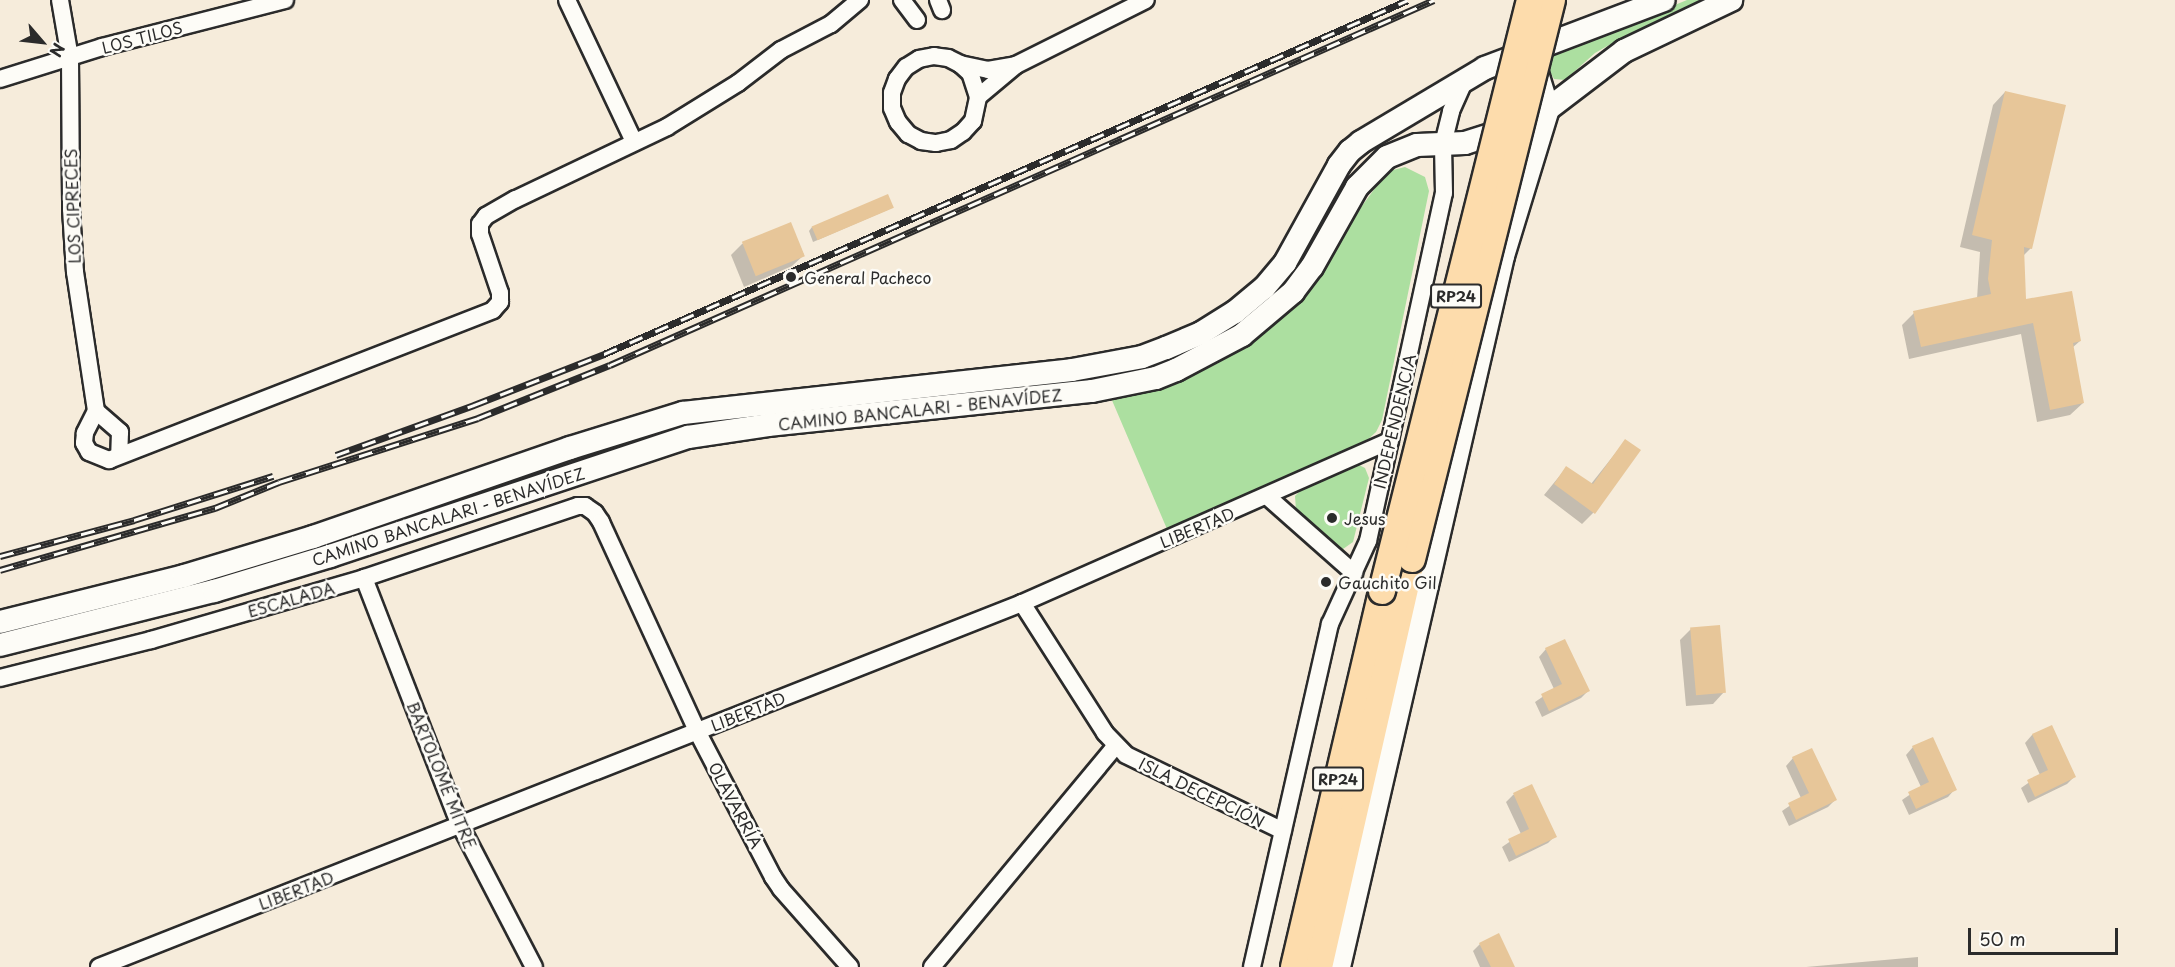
<!DOCTYPE html>
<html>
<head>
<meta charset="utf-8">
<style>
	body { margin:0 }
	#map { position:relative; width:2175px; height:967px; overflow:hidden; background:#f6ecdb; font-family:"Playpen Sans",sans-serif }
	div>[style] { position:absolute }
	.green>* { inset:0; background:#acdfa0 }
	.shadow>* { inset:0; background:#0003 }
	.building>* { inset:0; background:#e7c699; transform-origin:0 0 }
	.roads { filter:drop-shadow(2px 0 #2b2b2b) drop-shadow(-2px 0 #2b2b2b) drop-shadow(0 2px #2b2b2b) drop-shadow(0 -2px #2b2b2b) }
	.minor>* { height:16px; margin:-8px; padding:0 8px; transform-origin:8px; border-radius:8px; background:#fdfcf7 }
	.secondary>* { height:22px; margin:-11px; padding:0 11px; transform-origin:11px; border-radius:11px; background:#fdfcf7 }
	.primary>* { height:26px; margin:-13px; padding:0 13px; transform-origin:13px; border-radius:13px; background:#fddcac }
	.rail>* { height:7px; margin-top:-3.5px; transform-origin:0; background:repeating-linear-gradient(90deg,#fdfcf7 0 14px,#2b2b2b 0 28px); box-sizing:border-box; border-block:2px solid #2b2b2b }
	.bridges { filter:drop-shadow(2px 0 #2b2b2b) drop-shadow(-2px 0 #2b2b2b) drop-shadow(0 2px #2b2b2b) drop-shadow(0 -2px #2b2b2b) }
	.primary-bridge>* { height:26px; margin:-13px; padding:0 13px; transform-origin:13px; border-radius:13px; background:#fddcac }
	.dots>* { width:16px; height:16px; translate:-50% -50%; box-sizing:border-box; border:3px solid #fdfcf7; border-radius:50% }
	span { translate:-50% -50%; white-space:nowrap; text-align:center; line-height:1.15; -webkit-text-stroke:5px #fdfcf7; paint-order:stroke }
	.shield-label span { padding:2px 4px; background:#fdfcf7; border:2px solid; border-radius:4px; -webkit-text-stroke-width:0 }
	.shield-label { font-size:15px; color:#2b2b2b; font-weight:700 }
	.street-label { font-size:16px; color:#2b2b2b }
	.poi-label { font-size:16px; color:#2b2b2b }
	.left { translate:0 -50%; text-align:left }
	.north { position:absolute; left:12px; top:12px; width:60px; height:60px; -webkit-text-stroke:4px #fdfcf7; paint-order:stroke; rotate:118deg; font-size:16px; font-weight:700; line-height:24px; text-align:center; color:#2b2b2b }
	.north::after { content:''; display:block; margin:auto; width:21px; height:27px; background:#2b2b2b; clip-path:polygon(50% 0,100% 100%,50% 72%,0 100%) }
	.scale { position:absolute; left:1968px; top:928px; width:150px; height:27px; box-sizing:border-box; border:3px solid #2b2b2b; border-top:0; padding-left:8px; font-size:18px; line-height:21px; white-space:nowrap; color:#2b2b2b; -webkit-text-stroke:4px #fdfcf7; paint-order:stroke }
</style>
</head>
<body>
<div id="map">
	<div class="green">
		<i style="clip-path:polygon(1687px 0,1700px 0,1623px 37px,1595px 53px,1565px 80px,1554px 79px,1543px 59px,1564px 47px,1585px 42px)"></i>
		<i style="clip-path:polygon(1405px 167px,1425px 177px,1429px 191px,1382px 420px,1376px 432px,1361px 446px,1167px 529px,1111px 398px,1190px 376px,1218px 363px,1254px 339px,1289px 311px,1314px 283px,1359px 210px,1381px 180px,1393px 170px)"></i>
		<i style="clip-path:polygon(1359px 465px,1365px 468px,1369px 478px,1353px 542px,1343px 549px,1334px 545px,1296px 510px,1295px 496px,1300px 491px)"></i>
	</div>
	<div class="shadow">
		<i style="clip-path:polygon(2005px 92px,2031px 248px,2022px 257px,2025px 301px,2080px 341px,2072px 348px,2083px 403px,2070px 415px,2037px 422px,2021px 334px,1909px 359px,1902px 325px,1914px 313px,1977px 299px,1980px 252px,1960px 247px,1993px 105px)"></i>
		<i style="clip-path:polygon(892px 208px,813px 242px,809px 231px,812px 227px)"></i>
		<i style="clip-path:polygon(790px 224px,804px 255px,792px 266px,744px 287px,731px 255px,742px 244px)"></i>
		<i style="clip-path:polygon(1625px 441px,1593px 513px,1582px 524px,1544px 495px,1566px 468px,1591px 484px)"></i>
		<i style="clip-path:polygon(1691px 629px,1724px 692px,1713px 704px,1686px 706px,1680px 640px)"></i>
		<i style="clip-path:polygon(1546px 649px,1588px 691px,1581px 698px,1542px 717px,1535px 702px,1554px 689px,1539px 657px)"></i>
		<i style="clip-path:polygon(2051px 727px,2074px 777px,2067px 784px,2028px 803px,2021px 788px,2040px 775px,2025px 743px,2032px 735px)"></i>
		<i style="clip-path:polygon(1913px 747px,1955px 789px,1948px 797px,1909px 815px,1902px 800px,1921px 787px,1906px 755px)"></i>
		<i style="clip-path:polygon(1793px 758px,1835px 800px,1828px 807px,1789px 826px,1782px 811px,1801px 798px,1786px 766px)"></i>
		<i style="clip-path:polygon(1532px 786px,1555px 836px,1548px 843px,1509px 862px,1502px 847px,1521px 834px,1506px 802px,1513px 795px)"></i>
		<i style="clip-path:polygon(1480px 944px,1513px 967px,1480px 967px,1473px 951px)"></i>
		<i style="clip-path:polygon(1918px 957px,1918px 967px,1806px 967px)"></i>
	</div>
	<div class="building">
		<i style="clip-path:polygon(2005px 91px,2066px 105px,2032px 249px,2024px 247px,2026px 299px,2072px 291px,2081px 341px,2073px 343px,2084px 403px,2050px 410px,2033px 323px,1921px 347px,1913px 311px,1991px 294px,1988px 279px,1992px 240px,1972px 235px)"></i>
		<i style="left:888px;top:194px;width:15px;height:83px;rotate:67deg"></i>
		<i style="left:791px;top:222px;width:37px;height:53px;rotate:68deg"></i>
		<i style="clip-path:polygon(1625px 439px,1641px 450px,1595px 514px,1554px 484px,1566px 466px,1593px 484px)"></i>
		<i style="left:1720px;top:625px;width:68px;height:30px;rotate:85deg"></i>
		<i style="clip-path:polygon(1565px 639px,1590px 691px,1549px 711px,1541px 694px,1562px 684px,1545px 648px)"></i>
		<i style="clip-path:polygon(2052px 725px,2076px 777px,2035px 797px,2027px 780px,2048px 770px,2032px 734px)"></i>
		<i style="clip-path:polygon(1933px 737px,1957px 790px,1916px 809px,1908px 792px,1929px 782px,1912px 746px)"></i>
		<i style="clip-path:polygon(1812px 748px,1837px 800px,1796px 820px,1788px 803px,1809px 793px,1792px 757px)"></i>
		<i style="clip-path:polygon(1532px 784px,1557px 837px,1516px 856px,1508px 839px,1529px 829px,1513px 793px)"></i>
		<i style="clip-path:polygon(1499px 933px,1515px 967px,1491px 967px,1479px 943px)"></i>
	</div>
	<div class="roads">
		<div class="minor">
			<i style="left:60px;top:0;width:59px;rotate:80.2deg"></i>
			<i style="left:70px;top:58px;width:151px;rotate:89.6deg"></i>
			<i style="left:71px;top:209px;width:63px;rotate:86.4deg"></i>
			<i style="left:75px;top:272px;width:141px;rotate:81.4deg"></i>
			<i style="left:96px;top:411px;width:25px;rotate:117deg"></i>
			<i style="left:85px;top:433px;width:10px;rotate:96deg"></i>
			<i style="left:84px;top:443px;width:10px;rotate:61deg"></i>
			<i style="left:89px;top:452px;width:22px;rotate:22deg"></i>
			<i style="left:109px;top:460px;width:412px;rotate:-21.3deg"></i>
			<i style="left:493px;top:310px;width:11px;rotate:-49deg"></i>
			<i style="left:500px;top:302px;width:9px;rotate:-90deg"></i>
			<i style="left:500px;top:293px;width:62px;rotate:-108.7deg"></i>
			<i style="left:480px;top:234px;width:10px;rotate:-90deg"></i>
			<i style="left:480px;top:224px;width:10px;rotate:-53deg"></i>
			<i style="left:486px;top:216px;width:34px;rotate:-30deg"></i>
			<i style="left:516px;top:199px;width:167px;rotate:-25.5deg"></i>
			<i style="left:667px;top:127px;width:84px;rotate:-31.8deg"></i>
			<i style="left:738px;top:83px;width:54px;rotate:-37.5deg"></i>
			<i style="left:781px;top:50px;width:56px;rotate:-27.5deg"></i>
			<i style="left:831px;top:24px;width:38px;rotate:-40deg"></i>
			<i style="left:567px;top:0;width:157px;rotate:64.7deg"></i>
			<i style="left:902px;top:0;width:25px;rotate:53deg"></i>
			<i style="left:938px;top:0;width:11px;rotate:68deg"></i>
			<i style="left:960px;top:64px;width:29px;rotate:12deg"></i>
			<i style="left:988px;top:70px;width:28px;rotate:-10deg"></i>
			<i style="left:1016px;top:65px;width:145px;rotate:-26.6deg"></i>
			<i style="left:0;top:79px;width:107px;rotate:-17.4deg"></i>
			<i style="left:102px;top:47px;width:189px;rotate:-14.4deg"></i>
			<i style="left:978px;top:97px;width:25px;rotate:-108deg"></i>
			<i style="left:970px;top:73px;width:13px;rotate:-138deg"></i>
			<i style="left:960px;top:64px;width:13px;rotate:-153deg"></i>
			<i style="left:948px;top:58px;width:14px;rotate:-172deg"></i>
			<i style="left:934px;top:56px;width:15px;rotate:169deg"></i>
			<i style="left:919px;top:59px;width:15px;rotate:148deg"></i>
			<i style="left:906px;top:67px;width:15px;rotate:127deg"></i>
			<i style="left:897px;top:79px;width:15px;rotate:110deg"></i>
			<i style="left:892px;top:93px;width:15px;rotate:90deg"></i>
			<i style="left:892px;top:108px;width:15px;rotate:67deg"></i>
			<i style="left:898px;top:122px;width:16px;rotate:50deg"></i>
			<i style="left:908px;top:134px;width:15px;rotate:28deg"></i>
			<i style="left:921px;top:141px;width:15px;rotate:8deg"></i>
			<i style="left:936px;top:143px;width:15px;rotate:-11deg"></i>
			<i style="left:951px;top:140px;width:14px;rotate:-34deg"></i>
			<i style="left:963px;top:132px;width:15px;rotate:-48deg"></i>
			<i style="left:973px;top:121px;width:25px;rotate:-78deg"></i>
			<i style="left:978px;top:97px;width:50px;rotate:-40.1deg"></i>
			<i style="left:96px;top:411px;width:32px;rotate:41deg"></i>
			<i style="left:120px;top:432px;width:23px;rotate:92deg"></i>
			<i style="left:1268px;top:497px;width:115px;rotate:41.5deg"></i>
			<i style="left:364px;top:578px;width:265px;rotate:68.8deg"></i>
			<i style="left:460px;top:825px;width:160px;rotate:62.5deg"></i>
			<i style="left:1022px;top:603px;width:154px;rotate:57.4deg"></i>
			<i style="left:1105px;top:733px;width:30px;rotate:46deg"></i>
			<i style="left:1126px;top:755px;width:174px;rotate:25.8deg"></i>
			<i style="left:0;top:678px;width:156px;rotate:-14.1deg"></i>
			<i style="left:151px;top:640px;width:222px;rotate:-16.2deg"></i>
			<i style="left:364px;top:578px;width:226px;rotate:-18.6deg"></i>
			<i style="left:578px;top:506px;width:7px"></i>
			<i style="left:585px;top:506px;width:12px;rotate:35deg"></i>
			<i style="left:595px;top:513px;width:11px;rotate:56deg"></i>
			<i style="left:601px;top:522px;width:230px;rotate:65.3deg"></i>
			<i style="left:697px;top:731px;width:165px;rotate:62.5deg"></i>
			<i style="left:773px;top:877px;width:14px;rotate:56deg"></i>
			<i style="left:781px;top:889px;width:104px;rotate:48.5deg"></i>
			<i style="left:99px;top:967px;width:992px;rotate:-21.52deg"></i>
			<i style="left:1022px;top:603px;width:402px;rotate:-23.8deg"></i>
			<i style="left:932px;top:967px;width:288px;rotate:-50.3deg"></i>
			<i style="left:1252px;top:967px;width:352px;rotate:-77.2deg"></i>
			<i style="left:1330px;top:624px;width:91px;rotate:-65.4deg"></i>
			<i style="left:1368px;top:541px;width:356px;rotate:-77.7deg"></i>
			<i style="left:1444px;top:193px;width:49px;rotate:-91.2deg"></i>
			<i style="left:1443px;top:144px;width:34px;rotate:-76deg"></i>
			<i style="left:1451px;top:111px;width:34px;rotate:-66deg"></i>
		</div>
		<div class="secondary">
			<i style="left:0;top:622px;width:190px;rotate:-14deg"></i>
			<i style="left:184px;top:576px;width:135px;rotate:-16.8deg"></i>
			<i style="left:313px;top:537px;width:272px;rotate:-19.1deg"></i>
			<i style="left:570px;top:448px;width:118px;rotate:-17.2deg"></i>
			<i style="left:683px;top:413px;width:391px;rotate:-6.3deg"></i>
			<i style="left:1072px;top:370px;width:71px;rotate:-10.5deg"></i>
			<i style="left:1142px;top:357px;width:26px;rotate:-21deg"></i>
			<i style="left:1166px;top:348px;width:38px;rotate:-23deg"></i>
			<i style="left:1201px;top:333px;width:40px;rotate:-32deg"></i>
			<i style="left:1235px;top:312px;width:38px;rotate:-40deg"></i>
			<i style="left:1264px;top:288px;width:33px;rotate:-50deg"></i>
			<i style="left:1285px;top:263px;width:112px;rotate:-61.1deg"></i>
			<i style="left:1339px;top:165px;width:18px;rotate:-52deg"></i>
			<i style="left:1350px;top:151px;width:14px;rotate:-39deg"></i>
			<i style="left:1361px;top:142px;width:144px;rotate:-30.8deg"></i>
			<i style="left:1485px;top:68px;width:191px;rotate:-20.8deg"></i>
			<i style="left:0;top:645px;width:221px;rotate:-14.2deg"></i>
			<i style="left:214px;top:591px;width:121px;rotate:-16.8deg"></i>
			<i style="left:330px;top:556px;width:377px;rotate:-18.4deg"></i>
			<i style="left:688px;top:437px;width:81px;rotate:-8.5deg"></i>
			<i style="left:768px;top:425px;width:326px;rotate:-6deg"></i>
			<i style="left:1092px;top:391px;width:65px;rotate:-11.5deg"></i>
			<i style="left:1156px;top:378px;width:22px;rotate:-22deg"></i>
			<i style="left:1176px;top:370px;width:75px;rotate:-27.9deg"></i>
			<i style="left:1242px;top:335px;width:67px;rotate:-40.1deg"></i>
			<i style="left:1293px;top:292px;width:31px;rotate:-53deg"></i>
			<i style="left:1312px;top:267px;width:92px;rotate:-60.6deg"></i>
			<i style="left:1357px;top:187px;width:42px;rotate:-45deg"></i>
			<i style="left:1387px;top:157px;width:32px;rotate:-22deg"></i>
			<i style="left:1417px;top:145px;width:48px;rotate:-2.4deg"></i>
			<i style="left:1465px;top:143px;width:43px;rotate:-17.6deg"></i>
			<i style="left:1506px;top:130px;width:47px;rotate:-26.6deg"></i>
			<i style="left:1548px;top:109px;width:96px;rotate:-37.3deg"></i>
			<i style="left:1624px;top:51px;width:119px;rotate:-25.5deg"></i>
			<i style="left:1339px;top:967px;width:730px;rotate:-77.01deg"></i>
			<i style="left:1503px;top:256px;width:154px;rotate:-73deg"></i>
			<i style="left:1548px;top:109px;width:48px;rotate:-106.9deg"></i>
		</div>
		<div class="primary">
			<i style="left:1294px;top:967px;width:386px;rotate:-76.8deg"></i>
			<i style="left:1319px;top:967px;width:418px;rotate:-77.2deg"></i>
		</div>
	</div>
	<div class="rail">
		<i style="left:336px;top:455px;width:147px;rotate:-19.9deg"></i>
		<i style="left:474px;top:405px;width:140px;rotate:-21.4deg"></i>
		<i style="left:604px;top:354px;width:878px;rotate:-23.76deg"></i>
		<i style="left:0;top:556px;width:139px;rotate:-15deg"></i>
		<i style="left:134px;top:520px;width:146px;rotate:-17.6deg"></i>
		<i style="left:0;top:570px;width:224px;rotate:-16.1deg"></i>
		<i style="left:215px;top:508px;width:69px;rotate:-22.1deg"></i>
		<i style="left:279px;top:482px;width:209px;rotate:-17.8deg"></i>
		<i style="left:478px;top:418px;width:142px;rotate:-21.9deg"></i>
		<i style="left:610px;top:365px;width:901px;rotate:-23.89deg"></i>
	</div>
	<div class="bridges">
		<div class="primary-bridge">
			<i style="left:1412px;top:559px;width:576px;rotate:-75.94deg"></i>
			<i style="left:1382px;top:591px;width:609px;rotate:-75.94deg"></i>
		</div>
	</div>
	<div class="dots">
		<i style="left:791px;top:277px;background:#2b2b2b"></i>
		<i style="left:1332px;top:518px;background:#2b2b2b"></i>
		<i style="left:1326px;top:582px;background:#2b2b2b"></i>
	</div>
	<div class="shield-label">
		<span style="left:1456px;top:296px">RP24</span>
		<span style="left:1338px;top:779px">RP24</span>
	</div>
	<div class="street-label">
		<span style="left:142px;top:37px;rotate:-15deg">LOS TILOS</span>
		<span style="left:72px;top:206px;rotate:-92deg">LOS CIPRECES</span>
		<span style="left:920px;top:409px;rotate:-6deg">CAMINO BANCALARI - BENAVÍDEZ</span>
		<span style="left:1394px;top:421px;rotate:-77deg">INDEPENDENCIA</span>
		<span style="left:448px;top:516px;rotate:-18deg">CAMINO BANCALARI - BENAVÍDEZ</span>
		<span style="left:1197px;top:527px;rotate:-23deg">LIBERTAD</span>
		<span style="left:291px;top:599px;rotate:-16deg">ESCALADA</span>
		<span style="left:748px;top:711px;rotate:-22deg">LIBERTAD</span>
		<span style="left:442px;top:775px;rotate:68deg">BARTOLOMÉ MITRE</span>
		<span style="left:1202px;top:792px;rotate:26deg">ISLA DECEPCIÓN</span>
		<span style="left:736px;top:805px;rotate:62deg">OLAVARRÍA</span>
		<span style="left:296px;top:890px;rotate:-21deg">LIBERTAD</span>
	</div>
	<div class="poi-label">
		<span class="left" style="left:804px;top:277px">General Pacheco</span>
		<span class="left" style="left:1344px;top:518px">Jesus</span>
		<span class="left" style="left:1338px;top:582px">Gauchito Gil</span>
	</div>
	<div class="north">N</div>
	<div class="scale">50 m</div>
</div>
</body>
</html>
